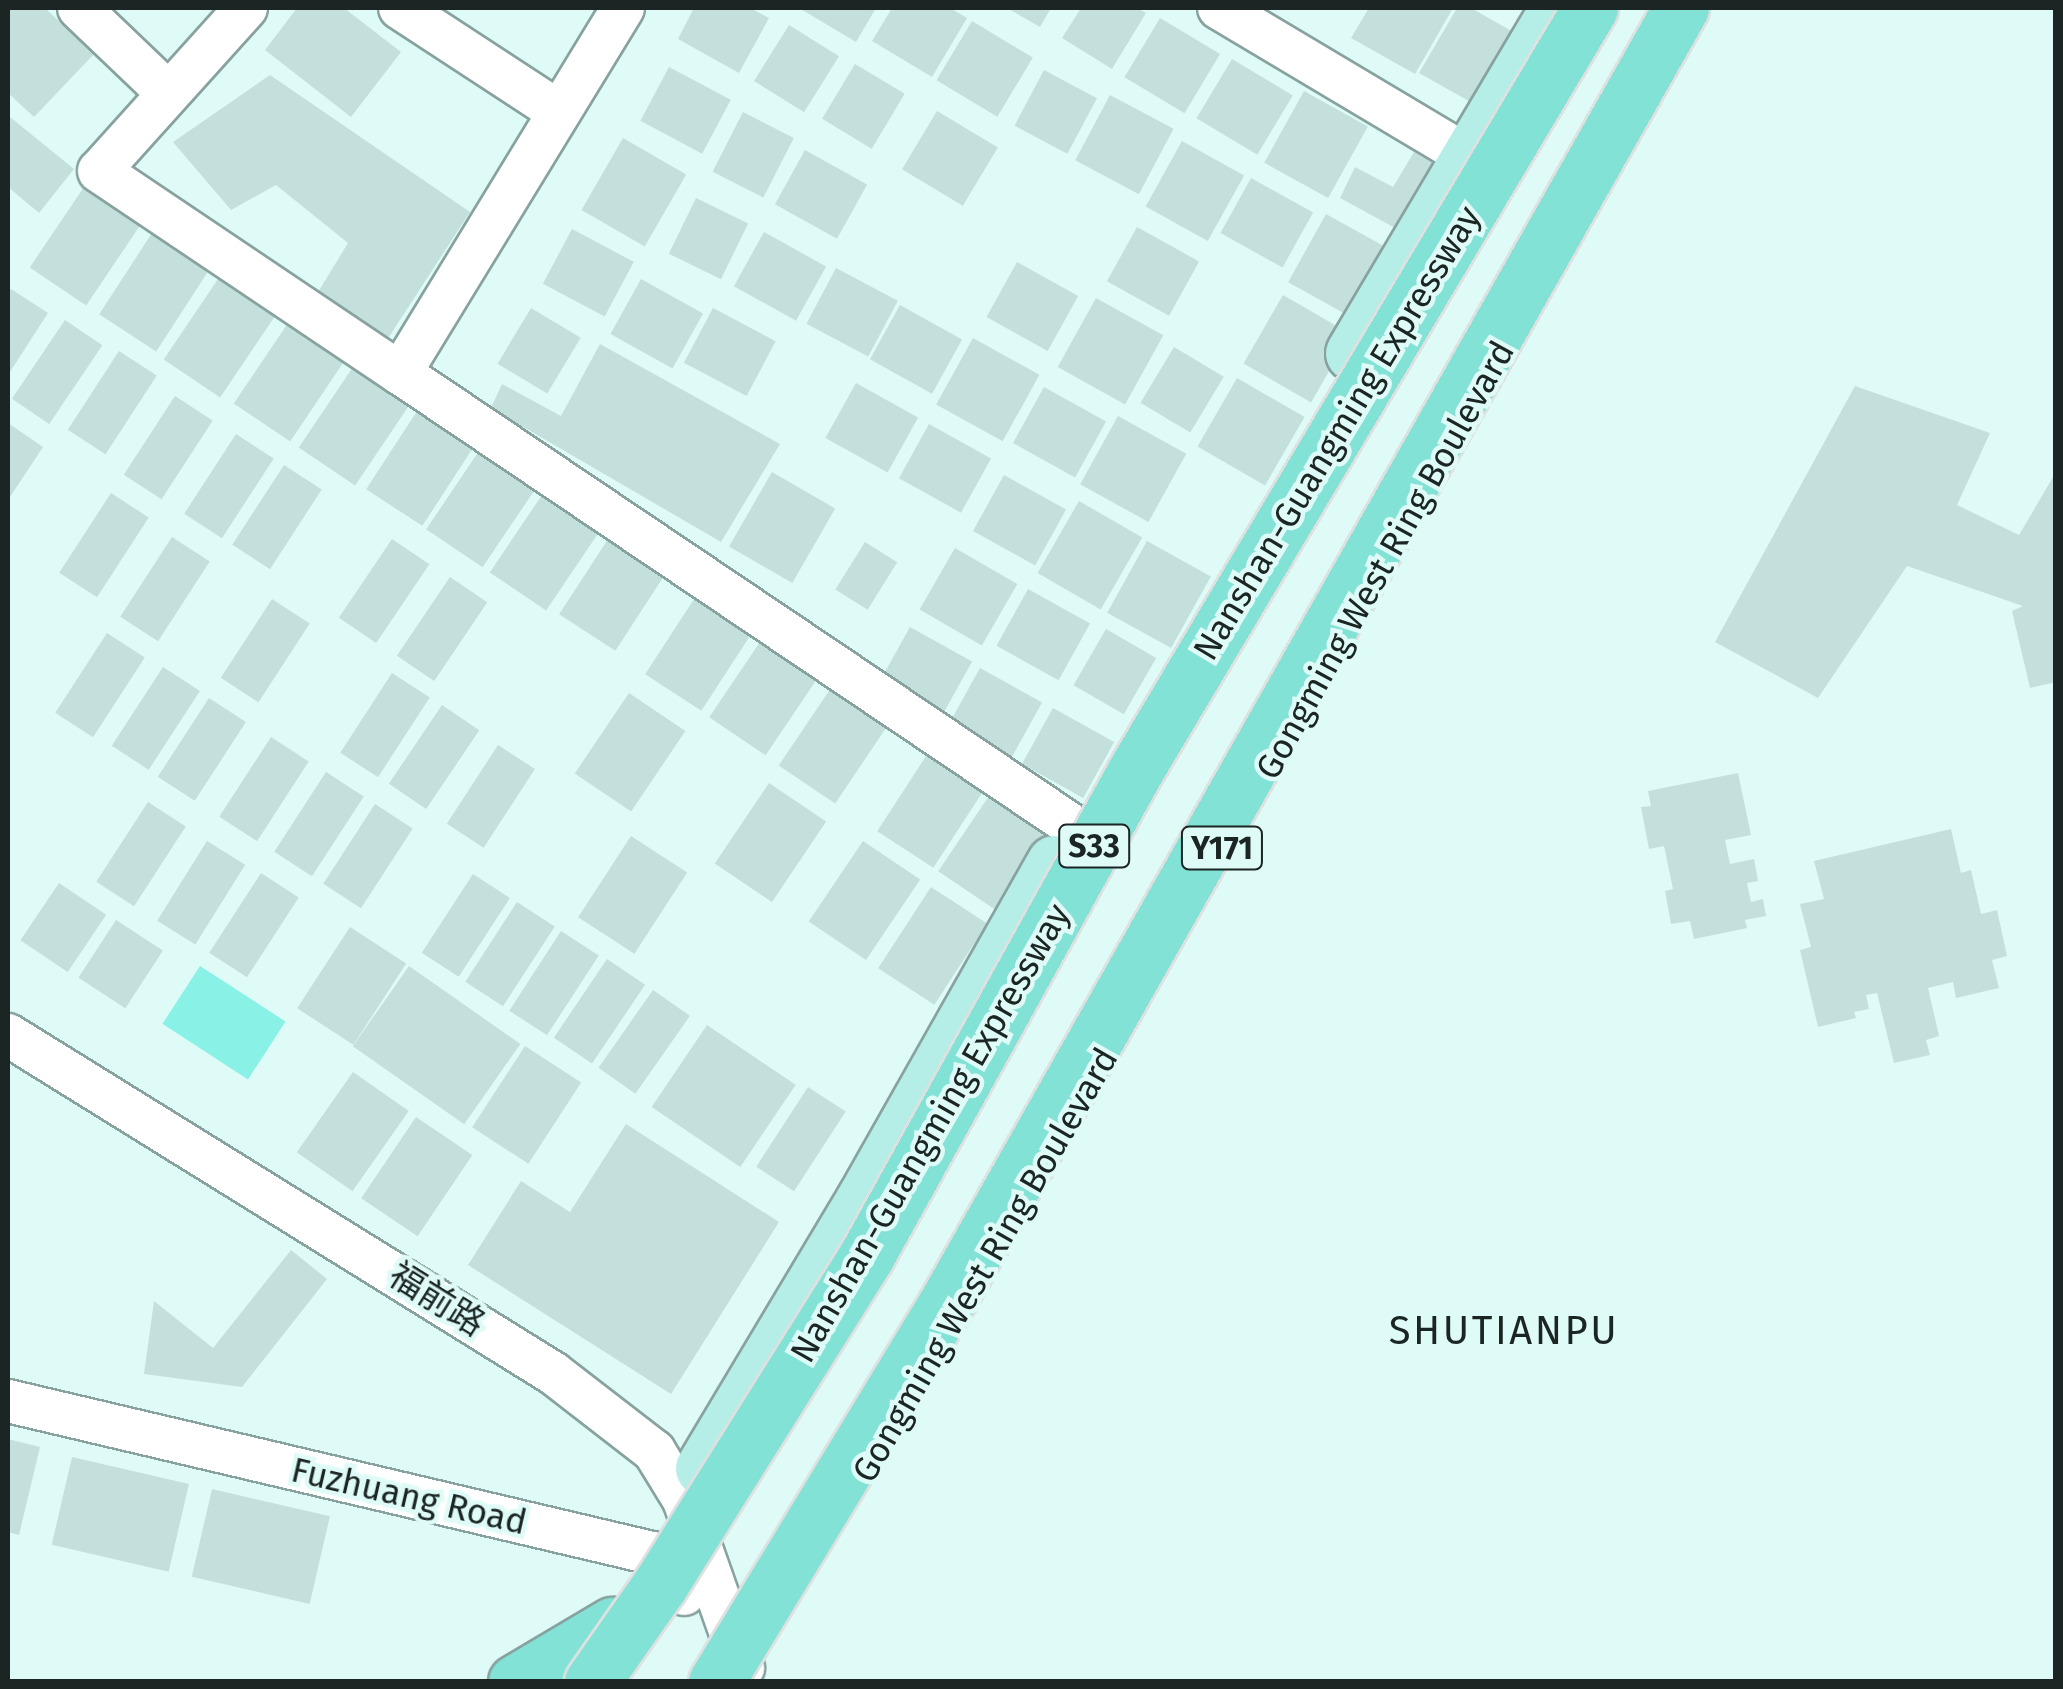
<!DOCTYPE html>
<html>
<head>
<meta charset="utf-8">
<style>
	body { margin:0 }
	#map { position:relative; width:2063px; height:1689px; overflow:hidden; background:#dffbf7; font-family:"Fira Sans","Noto Sans SC",sans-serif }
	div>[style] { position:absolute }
	.green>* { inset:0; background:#89f1e5; transform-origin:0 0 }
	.building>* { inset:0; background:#c4e0dc; transform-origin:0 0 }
	.roads { filter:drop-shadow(2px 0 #88a29f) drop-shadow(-2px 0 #88a29f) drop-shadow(0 2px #88a29f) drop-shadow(0 -2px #88a29f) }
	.minor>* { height:42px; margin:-21px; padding:0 21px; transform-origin:21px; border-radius:21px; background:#fff }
	.major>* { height:55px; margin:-27.5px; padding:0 27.5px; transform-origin:27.5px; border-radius:27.5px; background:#b4eee6 }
	.highway>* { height:55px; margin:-27.5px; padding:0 27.5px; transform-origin:27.5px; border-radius:27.5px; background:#82e2d6 }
	.bridges { filter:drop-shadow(2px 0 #dfe0e0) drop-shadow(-2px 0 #dfe0e0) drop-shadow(0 2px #dfe0e0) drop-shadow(0 -2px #dfe0e0) }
	.highway-bridge>* { height:55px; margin:-27.5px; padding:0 27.5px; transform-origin:27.5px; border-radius:27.5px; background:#82e2d6 }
	span { translate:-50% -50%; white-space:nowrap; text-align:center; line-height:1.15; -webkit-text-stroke:9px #dffbf7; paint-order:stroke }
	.shield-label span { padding:2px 8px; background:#dffbf7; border:2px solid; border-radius:8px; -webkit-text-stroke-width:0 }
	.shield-label { font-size:32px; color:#1b2523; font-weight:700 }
	.street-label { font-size:35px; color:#1b2523 }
	.quarter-label { font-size:40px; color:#1b2523; letter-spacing:2.5px }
	.frame { position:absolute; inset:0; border:10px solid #1b2523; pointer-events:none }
</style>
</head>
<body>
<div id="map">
	<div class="green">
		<i style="left:200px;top:966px;width:102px;height:69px;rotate:33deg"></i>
	</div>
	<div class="building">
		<i style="clip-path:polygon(8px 8px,45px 8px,94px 54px,34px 117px,8px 93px)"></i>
		<i style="clip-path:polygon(297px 8px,344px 8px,401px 52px,351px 117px,265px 50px)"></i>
		<i style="clip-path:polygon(694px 8px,750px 8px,769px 18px,739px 73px,678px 39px)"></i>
		<i style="clip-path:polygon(799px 8px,876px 8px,856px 42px)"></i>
		<i style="clip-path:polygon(892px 8px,950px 8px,967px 18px,932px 77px,872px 41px)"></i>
		<i style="clip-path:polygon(1007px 8px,1051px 8px,1040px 27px)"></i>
		<i style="clip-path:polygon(1081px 8px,1137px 8px,1146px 13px,1112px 69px,1062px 38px)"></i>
		<i style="clip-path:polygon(1369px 8px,1453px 8px,1415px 74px,1351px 38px)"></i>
		<i style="clip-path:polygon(1457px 8px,1471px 8px,1524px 38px,1483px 109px,1419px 73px)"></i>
		<i style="left:1160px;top:18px;width:70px;height:69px;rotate:31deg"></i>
		<i style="left:972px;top:21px;width:71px;height:69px;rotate:31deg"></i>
		<i style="left:789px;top:25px;width:59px;height:66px;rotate:32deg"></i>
		<i style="left:1232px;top:59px;width:71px;height:69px;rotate:31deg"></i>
		<i style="left:855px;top:64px;width:58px;height:64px;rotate:31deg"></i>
		<i style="left:669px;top:67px;width:70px;height:61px;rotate:28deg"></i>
		<i style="left:1044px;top:70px;width:60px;height:63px;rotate:28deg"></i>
		<i style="clip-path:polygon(270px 75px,470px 212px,387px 340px,315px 297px,348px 243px,276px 185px,231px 210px,173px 142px)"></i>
		<i style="left:1304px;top:91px;width:73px;height:82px;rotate:29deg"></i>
		<i style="left:1110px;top:95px;width:72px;height:74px;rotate:28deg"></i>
		<i style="left:937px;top:111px;width:71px;height:68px;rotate:31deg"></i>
		<i style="left:743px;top:112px;width:57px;height:67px;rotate:27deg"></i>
		<i style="clip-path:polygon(10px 117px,74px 169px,39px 213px,8px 187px)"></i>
		<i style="left:623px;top:138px;width:73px;height:83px;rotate:30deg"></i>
		<i style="left:1182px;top:141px;width:71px;height:75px;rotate:29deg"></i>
		<i style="left:805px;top:150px;width:71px;height:62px;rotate:29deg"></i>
		<i style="clip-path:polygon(1414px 152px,1433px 163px,1397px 229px,1340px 198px,1355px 167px,1393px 187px)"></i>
		<i style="left:1251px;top:178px;width:71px;height:63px;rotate:29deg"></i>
		<i style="left:84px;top:187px;width:68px;height:97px;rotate:34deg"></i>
		<i style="left:696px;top:198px;width:58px;height:62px;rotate:26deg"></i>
		<i style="left:1326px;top:214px;width:68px;height:78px;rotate:29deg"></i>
		<i style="left:1137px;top:227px;width:71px;height:62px;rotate:29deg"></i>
		<i style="left:572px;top:229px;width:70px;height:62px;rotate:28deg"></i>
		<i style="left:764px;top:232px;width:71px;height:62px;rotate:29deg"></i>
		<i style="left:152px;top:233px;width:68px;height:97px;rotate:33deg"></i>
		<i style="left:1017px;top:262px;width:70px;height:63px;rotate:29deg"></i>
		<i style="left:836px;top:268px;width:70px;height:63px;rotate:28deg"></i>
		<i style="left:218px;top:279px;width:68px;height:97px;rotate:34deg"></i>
		<i style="left:641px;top:279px;width:71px;height:63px;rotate:29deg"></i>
		<i style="clip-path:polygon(11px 289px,48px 313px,8px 375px,8px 294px)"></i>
		<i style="left:1283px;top:295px;width:78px;height:79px;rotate:30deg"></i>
		<i style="left:1096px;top:298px;width:77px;height:79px;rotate:29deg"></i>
		<i style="left:900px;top:305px;width:71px;height:62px;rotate:29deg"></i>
		<i style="left:531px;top:308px;width:58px;height:65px;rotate:31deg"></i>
		<i style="left:713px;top:308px;width:71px;height:62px;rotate:28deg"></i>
		<i style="left:65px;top:320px;width:45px;height:95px;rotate:34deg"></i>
		<i style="left:288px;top:323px;width:68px;height:97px;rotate:34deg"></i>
		<i style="left:973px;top:338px;width:76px;height:76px;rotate:29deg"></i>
		<i style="clip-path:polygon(600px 344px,780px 444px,721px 542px,491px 408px,502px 384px,561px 416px)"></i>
		<i style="left:1174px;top:347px;width:58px;height:65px;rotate:31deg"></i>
		<i style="left:119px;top:351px;width:45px;height:94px;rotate:33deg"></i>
		<i style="left:353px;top:367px;width:68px;height:97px;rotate:34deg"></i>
		<i style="left:1237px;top:378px;width:78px;height:79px;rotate:30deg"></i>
		<i style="left:856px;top:383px;width:71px;height:63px;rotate:29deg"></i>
		<i style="clip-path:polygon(1855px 386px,1990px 433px,1957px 505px,2019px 535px,2056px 472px,2056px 682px,2030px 688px,2012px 611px,2023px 606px,1907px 566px,1818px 698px,1715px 642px)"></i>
		<i style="left:1044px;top:387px;width:71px;height:64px;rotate:29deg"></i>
		<i style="left:175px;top:396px;width:45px;height:94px;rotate:33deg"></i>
		<i style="left:419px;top:408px;width:67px;height:97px;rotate:33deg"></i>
		<i style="left:1118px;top:416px;width:78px;height:78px;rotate:29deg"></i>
		<i style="clip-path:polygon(8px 423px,43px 447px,8px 500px)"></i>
		<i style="left:929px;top:424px;width:71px;height:62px;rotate:29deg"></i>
		<i style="left:236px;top:434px;width:45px;height:95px;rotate:33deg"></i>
		<i style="left:481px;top:448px;width:68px;height:98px;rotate:34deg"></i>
		<i style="left:284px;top:465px;width:45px;height:95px;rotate:33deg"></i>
		<i style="left:772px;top:472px;width:73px;height:86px;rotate:30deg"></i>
		<i style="left:1004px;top:475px;width:71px;height:64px;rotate:29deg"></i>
		<i style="left:544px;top:492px;width:68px;height:97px;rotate:34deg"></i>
		<i style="left:111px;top:493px;width:45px;height:95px;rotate:33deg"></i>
		<i style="left:1079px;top:501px;width:73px;height:83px;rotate:30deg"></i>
		<i style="left:612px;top:533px;width:67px;height:97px;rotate:33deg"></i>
		<i style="left:172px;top:537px;width:45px;height:95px;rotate:33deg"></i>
		<i style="left:392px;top:539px;width:45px;height:95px;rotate:34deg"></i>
		<i style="left:1147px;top:541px;width:73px;height:82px;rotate:29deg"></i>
		<i style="left:865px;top:542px;width:38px;height:56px;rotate:32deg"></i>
		<i style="left:955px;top:548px;width:72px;height:71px;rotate:30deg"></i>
		<i style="left:450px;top:577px;width:45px;height:95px;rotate:34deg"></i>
		<i style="left:1028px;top:589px;width:71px;height:65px;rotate:29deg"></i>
		<i style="left:698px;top:593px;width:67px;height:97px;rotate:33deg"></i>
		<i style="left:272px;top:599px;width:45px;height:94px;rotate:33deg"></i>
		<i style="left:910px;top:627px;width:71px;height:65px;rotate:29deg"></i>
		<i style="left:1106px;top:629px;width:58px;height:65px;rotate:30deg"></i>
		<i style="left:107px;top:633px;width:45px;height:95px;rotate:33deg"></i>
		<i style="left:764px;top:636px;width:68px;height:98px;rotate:34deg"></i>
		<i style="left:163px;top:667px;width:44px;height:94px;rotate:33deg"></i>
		<i style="left:980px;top:668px;width:71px;height:65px;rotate:29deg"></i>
		<i style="left:392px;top:673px;width:45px;height:95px;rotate:33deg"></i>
		<i style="left:833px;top:685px;width:68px;height:97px;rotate:34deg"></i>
		<i style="left:629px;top:693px;width:68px;height:97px;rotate:34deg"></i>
		<i style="left:209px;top:698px;width:44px;height:94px;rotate:33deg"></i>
		<i style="left:442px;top:705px;width:45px;height:95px;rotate:34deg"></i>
		<i style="left:1053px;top:708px;width:70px;height:64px;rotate:29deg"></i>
		<i style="left:271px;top:737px;width:45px;height:95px;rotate:33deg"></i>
		<i style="left:498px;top:745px;width:44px;height:94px;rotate:33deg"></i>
		<i style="left:930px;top:750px;width:67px;height:97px;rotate:33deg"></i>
		<i style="left:326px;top:772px;width:45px;height:95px;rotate:33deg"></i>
		<i style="clip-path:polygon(1738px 773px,1751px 835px,1725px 840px,1730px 864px,1754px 859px,1758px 881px,1747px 883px,1751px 902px,1763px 899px,1766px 916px,1745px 920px,1747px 928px,1694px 939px,1690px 921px,1671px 924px,1665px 891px,1673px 889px,1664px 846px,1649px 849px,1641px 807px,1651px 806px,1648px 791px)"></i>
		<i style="left:769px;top:783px;width:69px;height:97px;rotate:34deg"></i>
		<i style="left:993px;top:790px;width:68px;height:98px;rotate:34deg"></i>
		<i style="left:148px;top:802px;width:45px;height:95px;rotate:33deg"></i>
		<i style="left:375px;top:804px;width:45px;height:95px;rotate:33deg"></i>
		<i style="clip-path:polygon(1951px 829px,1961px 873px,1971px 870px,1981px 914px,1997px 910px,2007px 956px,1992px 960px,1999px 988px,1956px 998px,1953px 982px,1928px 988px,1939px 1036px,1926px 1040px,1930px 1055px,1894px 1063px,1877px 993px,1866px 995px,1869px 1009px,1854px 1012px,1856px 1018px,1818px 1027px,1800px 950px,1811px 947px,1800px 904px,1824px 899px,1814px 861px)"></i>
		<i style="left:631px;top:836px;width:67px;height:97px;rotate:33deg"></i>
		<i style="left:207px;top:841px;width:45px;height:94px;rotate:32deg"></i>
		<i style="left:863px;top:841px;width:69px;height:97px;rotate:34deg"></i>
		<i style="left:261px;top:873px;width:45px;height:95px;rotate:33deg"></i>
		<i style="left:473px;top:874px;width:44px;height:94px;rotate:33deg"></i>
		<i style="left:59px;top:883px;width:57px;height:69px;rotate:34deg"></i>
		<i style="left:931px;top:887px;width:67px;height:97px;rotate:33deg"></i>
		<i style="left:517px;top:902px;width:45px;height:95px;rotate:33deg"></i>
		<i style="left:116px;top:920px;width:56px;height:69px;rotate:33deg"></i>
		<i style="left:350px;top:927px;width:67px;height:97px;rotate:33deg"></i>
		<i style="left:561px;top:931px;width:45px;height:95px;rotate:33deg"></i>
		<i style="left:607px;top:959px;width:46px;height:95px;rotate:34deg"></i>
		<i style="left:409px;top:966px;width:136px;height:98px;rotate:35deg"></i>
		<i style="left:653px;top:990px;width:45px;height:95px;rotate:35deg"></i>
		<i style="left:707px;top:1025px;width:107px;height:99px;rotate:34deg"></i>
		<i style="left:525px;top:1046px;width:67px;height:97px;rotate:33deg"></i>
		<i style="left:353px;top:1072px;width:68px;height:98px;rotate:35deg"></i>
		<i style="left:808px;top:1087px;width:45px;height:95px;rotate:33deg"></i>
		<i style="left:416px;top:1117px;width:68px;height:98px;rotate:34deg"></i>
		<i style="clip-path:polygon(626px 1124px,779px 1222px,671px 1394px,468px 1265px,521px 1181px,570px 1212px)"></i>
		<i style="clip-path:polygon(291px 1250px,327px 1279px,242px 1387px,144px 1374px,154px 1301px,213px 1348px)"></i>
		<i style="clip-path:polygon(8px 1439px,40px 1447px,19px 1535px,8px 1532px)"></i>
		<i style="left:72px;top:1457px;width:120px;height:90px;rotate:13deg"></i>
		<i style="left:212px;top:1489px;width:121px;height:90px;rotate:13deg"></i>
	</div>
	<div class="roads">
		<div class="minor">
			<i style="left:79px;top:8px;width:123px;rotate:43.7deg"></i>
			<i style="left:246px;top:8px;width:219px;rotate:132deg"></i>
			<i style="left:99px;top:171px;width:362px;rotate:33.9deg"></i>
			<i style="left:400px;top:8px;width:190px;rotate:33.2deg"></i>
			<i style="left:623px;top:8px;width:428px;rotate:121.4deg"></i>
			<i style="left:400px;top:373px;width:813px;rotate:33.96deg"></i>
			<i style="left:1219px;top:8px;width:291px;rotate:30.8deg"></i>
			<i style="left:8px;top:1035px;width:641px;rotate:31.81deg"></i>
			<i style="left:553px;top:1373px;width:128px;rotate:37.7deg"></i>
			<i style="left:654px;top:1451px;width:57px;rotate:58.5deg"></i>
			<i style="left:684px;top:1500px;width:178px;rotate:70.6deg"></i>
			<i style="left:8px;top:1401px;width:662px;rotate:13.28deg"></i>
			<i style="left:652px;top:1553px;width:52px;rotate:52deg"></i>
		</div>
		<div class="major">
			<i style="left:1353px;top:353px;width:401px;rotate:-59.3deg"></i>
			<i style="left:703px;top:1468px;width:313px;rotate:-59.1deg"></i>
			<i style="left:864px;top:1199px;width:386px;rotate:-60.5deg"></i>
		</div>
		<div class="highway">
			<i style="left:516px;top:1682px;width:112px;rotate:-30.7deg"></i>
		</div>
	</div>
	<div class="bridges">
		<div class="highway-bridge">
			<i style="left:592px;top:1682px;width:118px;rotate:-55deg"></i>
			<i style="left:660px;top:1585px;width:390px;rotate:-57.9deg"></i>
			<i style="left:867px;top:1255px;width:557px;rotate:-61deg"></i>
			<i style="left:1137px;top:768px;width:885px;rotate:-59.2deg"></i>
			<i style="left:716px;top:1682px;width:437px;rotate:-58.7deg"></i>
			<i style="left:943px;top:1309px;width:1496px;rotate:-60.44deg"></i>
		</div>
	</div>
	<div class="shield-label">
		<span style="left:1094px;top:846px">S33</span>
		<span style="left:1222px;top:848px">Y171</span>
	</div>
	<div class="street-label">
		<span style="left:1337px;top:433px;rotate:-59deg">Nanshan-Guangming Expressway</span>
		<span style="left:1385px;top:560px;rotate:-61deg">Gongming West Ring Boulevard</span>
		<span style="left:930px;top:1133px;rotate:-60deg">Nanshan-Guangming Expressway</span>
		<span style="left:985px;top:1265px;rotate:-60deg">Gongming West Ring Boulevard</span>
		<span style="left:437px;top:1299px;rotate:32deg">福前路</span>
		<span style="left:409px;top:1496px;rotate:13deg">Fuzhuang Road</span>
	</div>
	<div class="quarter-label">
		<span style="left:1504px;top:1331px">SHUTIANPU</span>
	</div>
	<div class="frame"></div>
</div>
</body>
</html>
